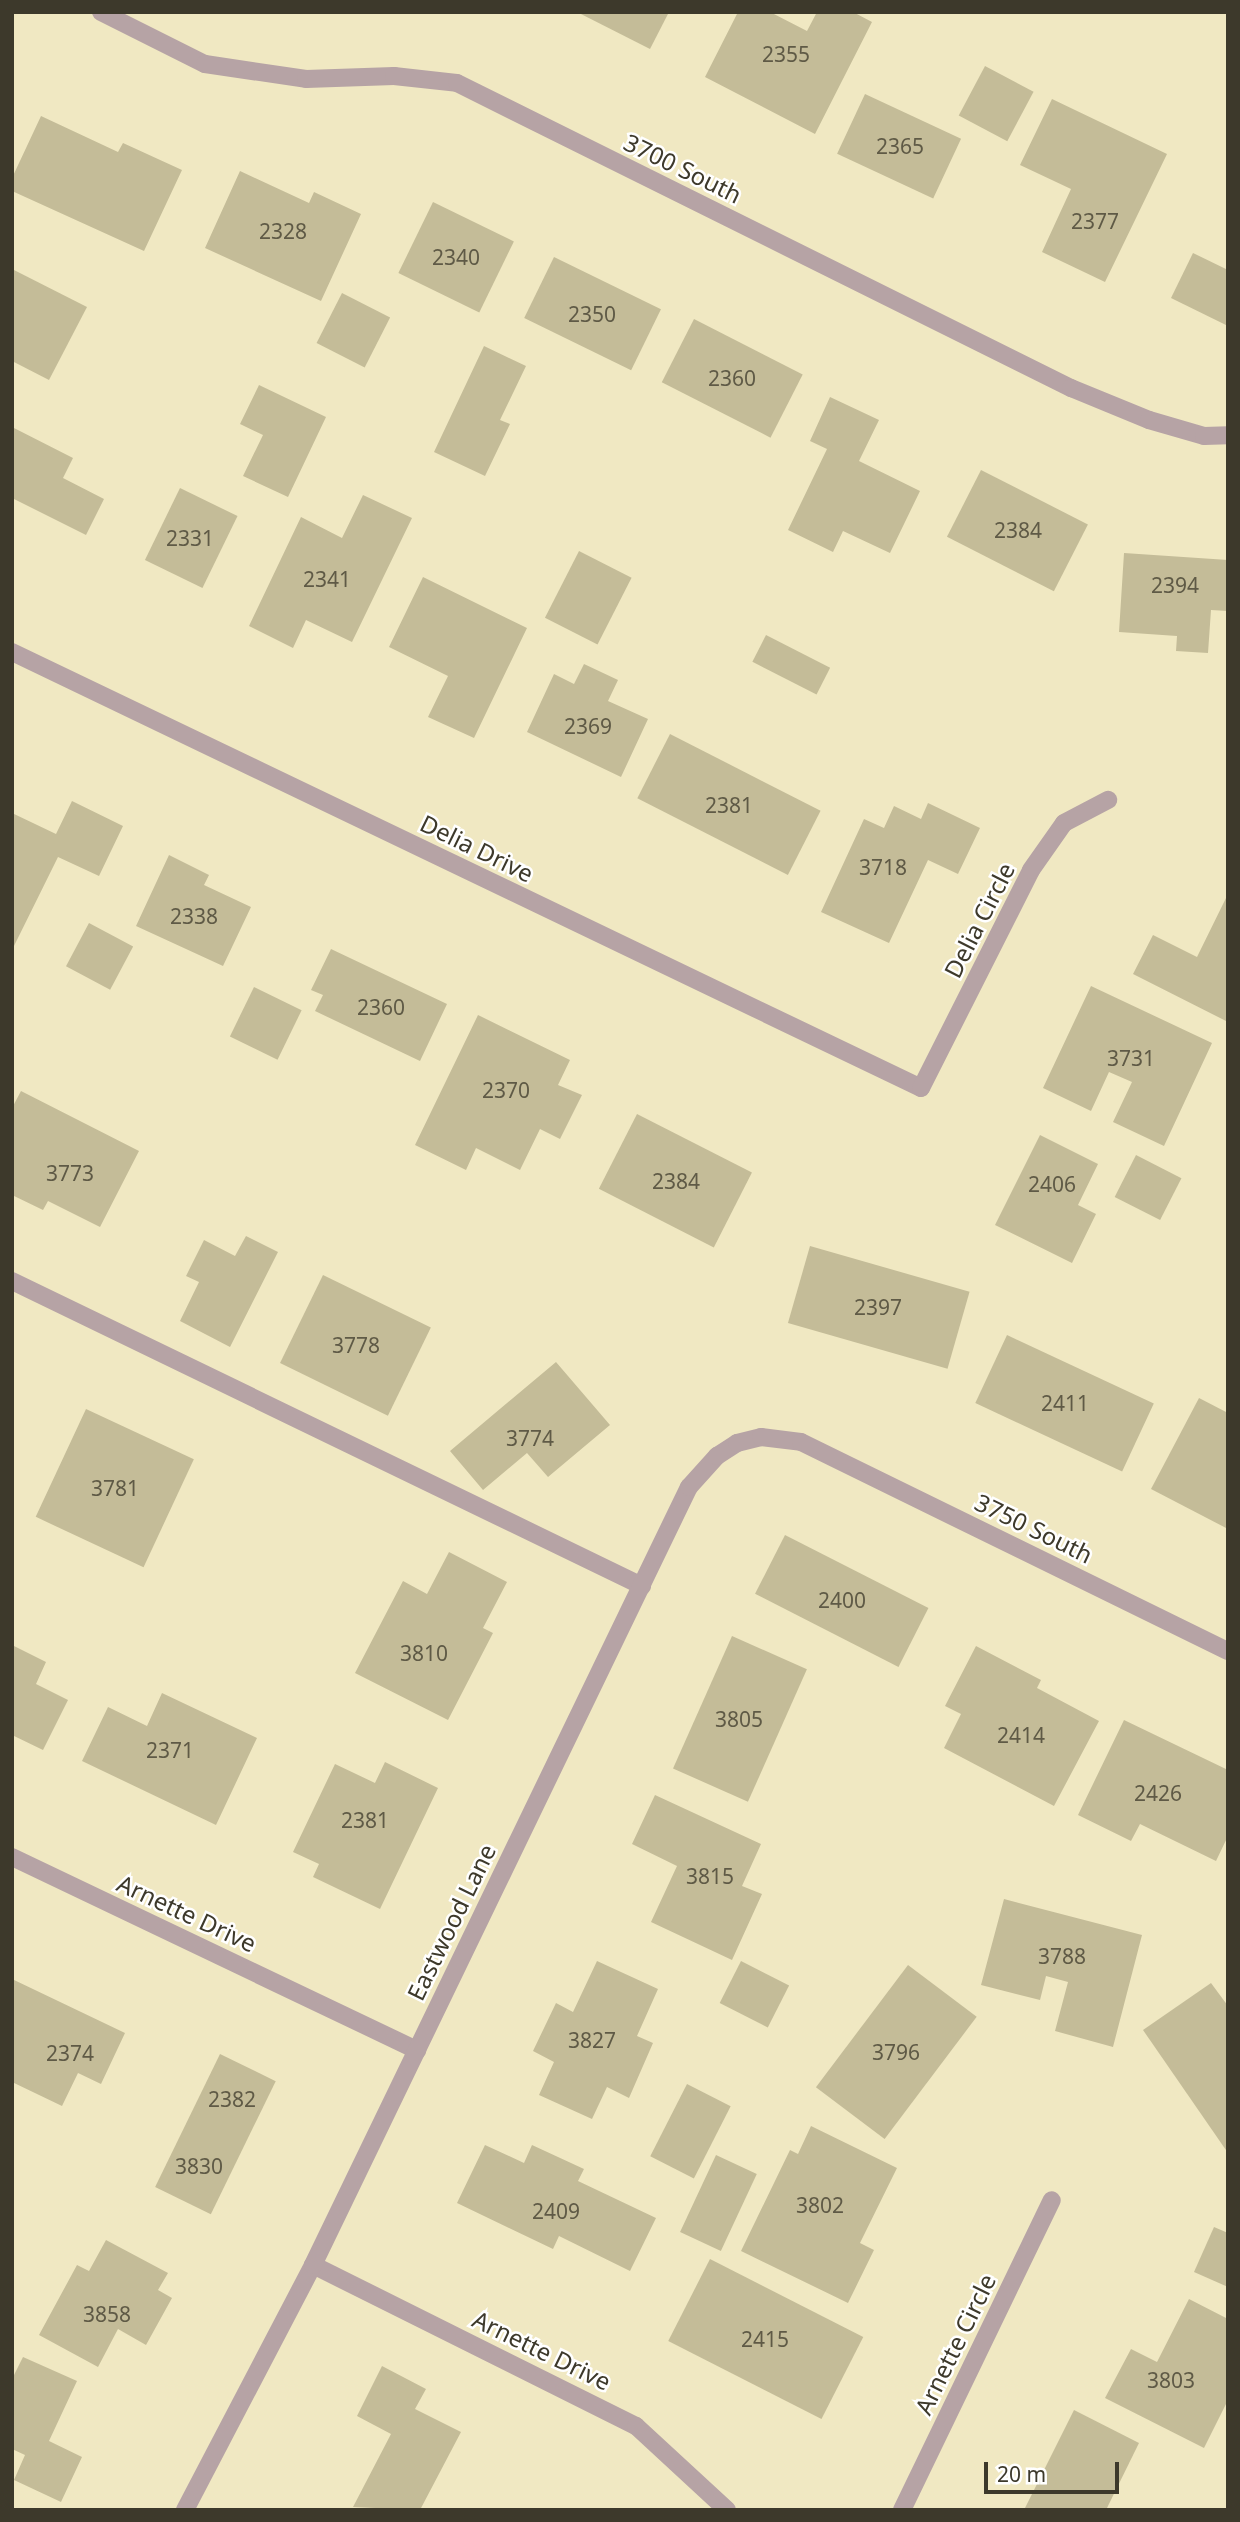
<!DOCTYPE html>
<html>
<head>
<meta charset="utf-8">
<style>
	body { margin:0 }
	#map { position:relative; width:1240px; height:2522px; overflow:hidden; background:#f0e8c2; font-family:"Noto Sans",sans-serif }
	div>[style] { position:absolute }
	.building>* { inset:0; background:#c4bc98; transform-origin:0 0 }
	.minor>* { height:18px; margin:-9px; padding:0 9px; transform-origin:9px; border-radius:9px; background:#b6a3a5 }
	span { translate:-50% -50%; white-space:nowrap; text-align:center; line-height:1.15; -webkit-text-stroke:5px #fff; paint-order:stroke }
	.number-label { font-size:21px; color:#5f5a46 }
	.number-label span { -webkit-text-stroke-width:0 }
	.street-label { font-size:24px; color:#3d392b }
	.frame { position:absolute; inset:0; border:14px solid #3d392b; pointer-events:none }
	.scale { position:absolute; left:984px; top:2462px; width:135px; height:32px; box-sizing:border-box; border:4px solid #3d392b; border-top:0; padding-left:9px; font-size:21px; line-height:24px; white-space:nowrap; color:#3d392b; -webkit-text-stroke:5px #fff; paint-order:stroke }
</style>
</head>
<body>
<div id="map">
	<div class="building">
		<i style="clip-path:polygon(577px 12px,669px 12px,650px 49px)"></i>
		<i style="clip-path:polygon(738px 12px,770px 12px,807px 31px,817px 12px,853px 12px,872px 22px,815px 134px,705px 77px)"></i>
		<i style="left:985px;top:66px;width:55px;height:56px;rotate:28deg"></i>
		<i style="left:865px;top:94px;width:106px;height:66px;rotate:25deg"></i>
		<i style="clip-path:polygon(1052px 99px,1167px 154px,1105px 282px,1042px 252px,1071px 189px,1020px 165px)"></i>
		<i style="clip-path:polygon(41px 116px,118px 152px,123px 143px,182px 170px,144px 251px,12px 191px,12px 178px)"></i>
		<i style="clip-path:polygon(240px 171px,309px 203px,314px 192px,361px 214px,321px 301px,205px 248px)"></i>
		<i style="left:433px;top:202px;width:90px;height:79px;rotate:26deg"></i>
		<i style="clip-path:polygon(1193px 253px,1228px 270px,1228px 326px,1171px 298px)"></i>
		<i style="left:554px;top:257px;width:119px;height:68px;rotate:26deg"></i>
		<i style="clip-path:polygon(12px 269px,87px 307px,49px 380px,12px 361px)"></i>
		<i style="left:342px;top:293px;width:54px;height:56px;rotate:27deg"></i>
		<i style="left:694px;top:319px;width:122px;height:71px;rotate:27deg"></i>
		<i style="clip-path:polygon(484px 346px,526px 366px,500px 420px,510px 424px,485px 476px,434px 452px)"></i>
		<i style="clip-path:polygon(259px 385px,326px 417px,288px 497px,243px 476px,263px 435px,240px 424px)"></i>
		<i style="clip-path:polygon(830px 397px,879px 420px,859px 461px,920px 491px,890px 553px,843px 531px,833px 552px,788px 530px,827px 449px,810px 441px)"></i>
		<i style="clip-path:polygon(12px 427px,73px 458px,63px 478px,104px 499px,86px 535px,12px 498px)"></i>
		<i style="left:981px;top:470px;width:120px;height:75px;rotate:27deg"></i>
		<i style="left:180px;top:488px;width:64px;height:80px;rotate:26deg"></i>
		<i style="clip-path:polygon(363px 495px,412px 518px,352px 642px,306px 620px,293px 648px,249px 626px,301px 517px,342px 538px)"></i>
		<i style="left:579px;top:551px;width:59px;height:75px;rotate:27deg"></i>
		<i style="clip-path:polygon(1124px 553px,1228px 560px,1228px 611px,1211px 610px,1208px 653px,1176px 651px,1177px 636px,1119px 632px)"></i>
		<i style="clip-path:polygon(423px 577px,527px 628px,474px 738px,428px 717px,448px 676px,389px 647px)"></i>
		<i style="left:766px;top:635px;width:72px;height:30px;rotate:27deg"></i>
		<i style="clip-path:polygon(584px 664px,618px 680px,608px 701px,648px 719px,621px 777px,527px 732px,554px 674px,574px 684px)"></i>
		<i style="left:670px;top:734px;width:169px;height:72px;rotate:27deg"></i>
		<i style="clip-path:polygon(72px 801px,123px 826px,99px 876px,58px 857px,12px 950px,12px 813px,56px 834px)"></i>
		<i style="clip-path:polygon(928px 803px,980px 828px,958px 874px,928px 860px,889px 943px,821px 912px,864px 819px,884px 828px,894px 806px,921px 819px)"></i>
		<i style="clip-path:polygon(169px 855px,209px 875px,204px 885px,251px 907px,223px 966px,136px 926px)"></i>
		<i style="clip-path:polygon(1226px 898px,1228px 899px,1228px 1022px,1133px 974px,1153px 935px,1197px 957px)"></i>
		<i style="left:89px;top:923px;width:50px;height:49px;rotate:28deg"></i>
		<i style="clip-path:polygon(331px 949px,447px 1004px,420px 1061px,315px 1011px,323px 995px,311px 990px)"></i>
		<i style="clip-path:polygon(1091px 986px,1212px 1043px,1164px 1146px,1113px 1122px,1132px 1082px,1109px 1072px,1091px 1111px,1043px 1088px)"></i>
		<i style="left:254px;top:987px;width:53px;height:55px;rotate:26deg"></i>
		<i style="clip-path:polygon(478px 1015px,570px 1060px,558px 1085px,582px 1095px,560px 1139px,540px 1129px,520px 1170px,476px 1148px,466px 1170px,415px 1145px)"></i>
		<i style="clip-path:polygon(21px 1091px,139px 1151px,100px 1227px,48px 1201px,43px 1210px,12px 1195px,12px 1108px)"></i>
		<i style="left:637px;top:1114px;width:129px;height:84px;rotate:27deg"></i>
		<i style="clip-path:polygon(1040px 1135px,1098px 1164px,1078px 1205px,1096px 1214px,1072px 1263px,995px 1225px)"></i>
		<i style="left:1136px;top:1155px;width:51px;height:47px;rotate:27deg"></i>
		<i style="clip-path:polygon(246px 1236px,278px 1252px,230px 1347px,180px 1321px,199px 1282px,186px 1276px,204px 1240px,235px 1256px)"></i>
		<i style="left:810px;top:1246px;width:166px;height:80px;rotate:16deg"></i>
		<i style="left:323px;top:1275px;width:120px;height:98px;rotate:26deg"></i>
		<i style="left:1007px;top:1335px;width:162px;height:75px;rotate:25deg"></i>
		<i style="clip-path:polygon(556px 1362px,610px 1425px,548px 1477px,527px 1453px,483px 1490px,450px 1451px)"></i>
		<i style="clip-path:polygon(1199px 1398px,1228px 1413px,1228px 1529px,1151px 1489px)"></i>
		<i style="left:86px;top:1409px;width:119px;height:119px;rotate:25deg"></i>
		<i style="left:785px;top:1535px;width:161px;height:66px;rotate:27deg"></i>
		<i style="clip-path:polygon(449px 1552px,507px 1582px,483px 1628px,493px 1633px,448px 1720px,355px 1673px,403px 1581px,427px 1594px)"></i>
		<i style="left:732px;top:1636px;width:82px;height:145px;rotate:24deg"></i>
		<i style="clip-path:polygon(12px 1645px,46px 1662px,36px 1684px,68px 1700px,43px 1750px,12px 1735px)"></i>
		<i style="clip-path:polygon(976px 1646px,1041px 1680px,1037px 1688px,1099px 1721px,1054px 1806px,944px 1748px,961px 1714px,945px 1706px)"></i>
		<i style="clip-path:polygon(162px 1693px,257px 1738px,216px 1825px,82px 1761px,108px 1707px,147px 1726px)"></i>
		<i style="clip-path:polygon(1124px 1720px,1228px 1770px,1228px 1836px,1216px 1861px,1140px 1824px,1131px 1841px,1078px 1815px)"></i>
		<i style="clip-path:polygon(385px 1762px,438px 1788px,380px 1909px,313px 1877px,319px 1864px,293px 1852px,335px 1764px,375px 1783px)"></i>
		<i style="clip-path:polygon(655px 1795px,761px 1844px,742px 1886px,762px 1894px,732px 1960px,651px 1922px,677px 1866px,632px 1844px)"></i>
		<i style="clip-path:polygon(1004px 1899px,1142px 1935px,1113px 2047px,1055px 2031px,1068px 1982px,1046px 1976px,1040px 2000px,981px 1985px)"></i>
		<i style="clip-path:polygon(597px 1961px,658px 1989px,637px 2036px,653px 2043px,629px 2098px,607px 2087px,592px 2119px,539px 2095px,554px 2062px,533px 2051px,556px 2003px,573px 2012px)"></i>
		<i style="left:741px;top:1961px;width:54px;height:47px;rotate:27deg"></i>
		<i style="left:908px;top:1965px;width:86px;height:153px;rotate:37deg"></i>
		<i style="clip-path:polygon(12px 1979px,125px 2033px,101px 2084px,78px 2073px,62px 2106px,12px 2082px)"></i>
		<i style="clip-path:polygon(1211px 1983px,1228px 2006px,1228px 2153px,1143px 2030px)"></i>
		<i style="left:220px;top:2054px;width:62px;height:148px;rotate:26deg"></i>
		<i style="left:687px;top:2084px;width:49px;height:81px;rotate:27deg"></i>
		<i style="clip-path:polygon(811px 2126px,897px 2168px,860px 2243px,874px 2250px,848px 2303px,741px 2251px,790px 2150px,798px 2154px)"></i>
		<i style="clip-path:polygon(485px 2145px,524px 2163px,532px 2145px,584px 2169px,578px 2181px,656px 2218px,630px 2271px,559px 2236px,553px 2249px,457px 2203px)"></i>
		<i style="left:716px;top:2155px;width:45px;height:85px;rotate:25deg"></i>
		<i style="clip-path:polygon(1214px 2227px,1228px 2233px,1228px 2287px,1194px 2272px)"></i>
		<i style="clip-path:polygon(106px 2240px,168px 2273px,158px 2290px,172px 2298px,146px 2345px,118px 2329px,98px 2367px,39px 2335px,77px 2265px,89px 2271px)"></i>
		<i style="left:710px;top:2259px;width:172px;height:92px;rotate:27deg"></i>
		<i style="clip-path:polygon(1189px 2299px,1228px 2319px,1228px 2400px,1204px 2448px,1105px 2398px,1131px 2349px,1157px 2362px)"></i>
		<i style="clip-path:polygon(23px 2357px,77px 2381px,49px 2441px,82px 2457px,61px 2502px,14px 2480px,25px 2455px,12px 2449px,12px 2379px)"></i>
		<i style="clip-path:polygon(382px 2366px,426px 2389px,415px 2409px,461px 2432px,420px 2510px,353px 2507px,391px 2434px,357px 2416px)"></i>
		<i style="clip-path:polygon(1074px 2410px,1139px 2443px,1106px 2510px,1024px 2510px)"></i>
	</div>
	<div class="minor">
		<i style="left:101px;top:12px;width:116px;rotate:26.6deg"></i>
		<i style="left:205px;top:64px;width:102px;rotate:8.4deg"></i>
		<i style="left:306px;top:79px;width:88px;rotate:-2deg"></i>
		<i style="left:394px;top:76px;width:63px;rotate:6.3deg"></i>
		<i style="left:457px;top:83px;width:686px;rotate:26.42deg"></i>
		<i style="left:1071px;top:388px;width:84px;rotate:22.3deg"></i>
		<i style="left:1149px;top:420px;width:57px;rotate:16.2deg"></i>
		<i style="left:1204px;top:436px;width:24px;rotate:-2deg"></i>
		<i style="left:12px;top:652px;width:1008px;rotate:25.62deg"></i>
		<i style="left:921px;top:1088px;width:244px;rotate:-63.2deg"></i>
		<i style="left:1031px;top:870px;width:57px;rotate:-54.9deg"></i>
		<i style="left:1064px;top:823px;width:50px;rotate:-27.6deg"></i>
		<i style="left:12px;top:1281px;width:700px;rotate:25.83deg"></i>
		<i style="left:12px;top:1857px;width:449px;rotate:25.5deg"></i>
		<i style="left:313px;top:2265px;width:361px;rotate:26.5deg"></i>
		<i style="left:636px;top:2426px;width:124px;rotate:42.7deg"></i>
		<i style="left:185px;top:2510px;width:276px;rotate:-62.4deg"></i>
		<i style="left:313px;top:2265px;width:864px;rotate:-64.21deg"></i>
		<i style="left:689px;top:1487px;width:42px;rotate:-47.9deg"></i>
		<i style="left:717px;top:1456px;width:24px;rotate:-33deg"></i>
		<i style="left:737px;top:1443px;width:25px;rotate:-14deg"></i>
		<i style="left:761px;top:1437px;width:40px;rotate:7.1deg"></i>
		<i style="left:801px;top:1442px;width:475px;rotate:26.1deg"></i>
		<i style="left:902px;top:2510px;width:344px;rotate:-64.2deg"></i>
	</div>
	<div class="number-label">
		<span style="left:786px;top:54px">2355</span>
		<span style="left:900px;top:146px">2365</span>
		<span style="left:1095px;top:221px">2377</span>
		<span style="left:283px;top:231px">2328</span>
		<span style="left:456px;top:257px">2340</span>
		<span style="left:592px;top:314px">2350</span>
		<span style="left:732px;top:378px">2360</span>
		<span style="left:1018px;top:530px">2384</span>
		<span style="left:190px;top:538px">2331</span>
		<span style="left:327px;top:579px">2341</span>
		<span style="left:1175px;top:585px">2394</span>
		<span style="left:588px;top:726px">2369</span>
		<span style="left:729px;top:805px">2381</span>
		<span style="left:883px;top:867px">3718</span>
		<span style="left:194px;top:916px">2338</span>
		<span style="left:381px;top:1007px">2360</span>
		<span style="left:1131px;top:1058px">3731</span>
		<span style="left:506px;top:1090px">2370</span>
		<span style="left:70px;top:1173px">3773</span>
		<span style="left:676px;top:1181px">2384</span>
		<span style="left:1052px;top:1184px">2406</span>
		<span style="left:878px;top:1307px">2397</span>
		<span style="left:356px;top:1345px">3778</span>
		<span style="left:1065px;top:1403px">2411</span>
		<span style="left:530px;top:1438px">3774</span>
		<span style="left:115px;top:1488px">3781</span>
		<span style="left:842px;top:1600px">2400</span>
		<span style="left:424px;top:1653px">3810</span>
		<span style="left:739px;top:1719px">3805</span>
		<span style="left:1021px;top:1735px">2414</span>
		<span style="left:170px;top:1750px">2371</span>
		<span style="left:1158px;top:1793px">2426</span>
		<span style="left:365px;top:1820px">2381</span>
		<span style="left:710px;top:1876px">3815</span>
		<span style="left:1062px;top:1956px">3788</span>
		<span style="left:592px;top:2040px">3827</span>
		<span style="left:896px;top:2052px">3796</span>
		<span style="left:70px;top:2053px">2374</span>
		<span style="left:232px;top:2099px">2382</span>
		<span style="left:199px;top:2166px">3830</span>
		<span style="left:820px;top:2205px">3802</span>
		<span style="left:556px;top:2211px">2409</span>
		<span style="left:107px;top:2314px">3858</span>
		<span style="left:765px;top:2339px">2415</span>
		<span style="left:1171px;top:2380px">3803</span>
	</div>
	<div class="street-label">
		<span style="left:683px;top:168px;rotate:26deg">3700 South</span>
		<span style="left:477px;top:848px;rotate:26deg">Delia Drive</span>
		<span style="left:979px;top:920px;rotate:-63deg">Delia Circle</span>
		<span style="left:1034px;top:1528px;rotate:26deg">3750 South</span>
		<span style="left:187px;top:1913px;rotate:25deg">Arnette Drive</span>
		<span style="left:451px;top:1922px;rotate:-64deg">Eastwood Lane</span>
		<span style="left:955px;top:2344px;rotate:-64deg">Arnette Circle</span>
		<span style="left:542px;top:2350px;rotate:26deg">Arnette Drive</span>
	</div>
	<div class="frame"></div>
	<div class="scale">20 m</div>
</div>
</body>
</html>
